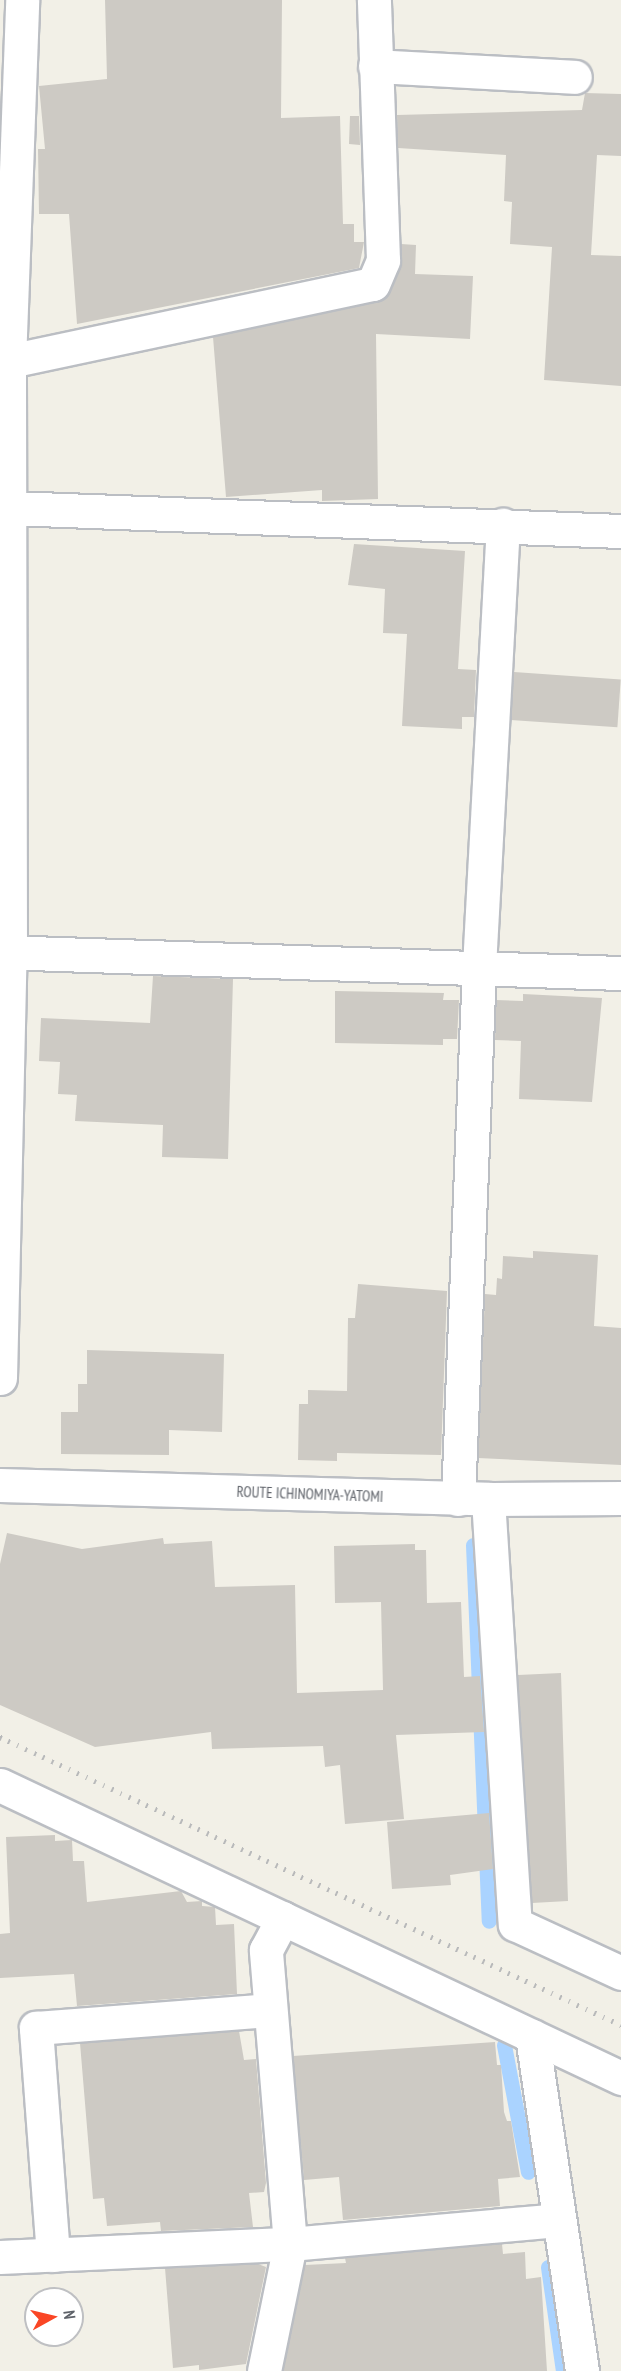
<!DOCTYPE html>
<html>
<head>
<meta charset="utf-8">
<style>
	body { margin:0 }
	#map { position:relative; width:621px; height:2371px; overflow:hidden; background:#f2f0e7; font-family:"PT Sans Narrow",sans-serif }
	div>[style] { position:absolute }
	.stream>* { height:15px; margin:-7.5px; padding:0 7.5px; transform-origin:7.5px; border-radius:7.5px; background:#aad3ff }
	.building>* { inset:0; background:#cdcac4; transform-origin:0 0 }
	.roads { filter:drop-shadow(2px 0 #bbbec3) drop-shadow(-2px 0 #bbbec3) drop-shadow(0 2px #bbbec3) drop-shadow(0 -2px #bbbec3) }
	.minor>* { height:33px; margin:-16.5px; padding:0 16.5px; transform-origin:16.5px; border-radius:16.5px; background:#fff }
	.secondary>* { height:33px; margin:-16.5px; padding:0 16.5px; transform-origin:16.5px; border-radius:16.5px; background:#fff }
	.rail>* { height:4.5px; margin-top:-2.25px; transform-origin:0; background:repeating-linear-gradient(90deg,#b8b9ba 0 1.5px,transparent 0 9.5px) }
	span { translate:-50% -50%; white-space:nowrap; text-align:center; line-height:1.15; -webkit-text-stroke:4.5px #fff; paint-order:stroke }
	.street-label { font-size:15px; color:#5e6269 }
	.north { position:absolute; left:24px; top:2287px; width:60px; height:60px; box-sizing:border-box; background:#fff; border:2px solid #bfc0c3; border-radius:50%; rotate:82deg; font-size:16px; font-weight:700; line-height:24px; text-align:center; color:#5e6269 }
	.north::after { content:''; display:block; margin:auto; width:21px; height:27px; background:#fa4625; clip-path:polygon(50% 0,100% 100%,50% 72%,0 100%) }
</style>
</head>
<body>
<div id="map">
	<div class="stream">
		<i style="left:473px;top:1545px;width:376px;rotate:87.6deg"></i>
		<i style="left:504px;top:2045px;width:129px;rotate:79.3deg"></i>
		<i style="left:548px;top:2267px;width:105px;rotate:81.8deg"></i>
	</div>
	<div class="building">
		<i style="clip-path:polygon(105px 0,282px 0,281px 118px,340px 116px,343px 224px,354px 224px,354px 242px,364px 242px,359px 268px,77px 324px,69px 214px,39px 214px,38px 149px,45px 149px,39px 86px,107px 79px)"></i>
		<i style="clip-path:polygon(585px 93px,621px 94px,621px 156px,597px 155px,591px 255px,621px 256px,621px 386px,544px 380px,552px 247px,510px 244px,512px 202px,504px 201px,506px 155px,398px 148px,397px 115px,582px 110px)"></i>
		<i style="clip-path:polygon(350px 116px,359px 116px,360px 145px,349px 144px)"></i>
		<i style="clip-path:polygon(401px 244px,416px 245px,415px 274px,473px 276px,470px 339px,376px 334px,378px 499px,322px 501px,322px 490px,226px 497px,213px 337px,385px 299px,400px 267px)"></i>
		<i style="clip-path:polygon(354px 544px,465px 551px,458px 669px,476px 670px,474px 717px,462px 717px,462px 729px,402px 726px,407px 634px,383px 633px,385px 589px,348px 585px)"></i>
		<i style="left:514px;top:672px;width:107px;height:48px;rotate:4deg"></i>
		<i style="clip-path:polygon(153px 976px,233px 979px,228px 1159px,162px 1157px,163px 1125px,75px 1121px,77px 1095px,58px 1094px,60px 1062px,39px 1061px,41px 1018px,150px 1023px)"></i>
		<i style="clip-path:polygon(335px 991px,444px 993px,443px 1000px,459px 1000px,457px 1039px,443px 1039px,443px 1045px,335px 1043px)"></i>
		<i style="clip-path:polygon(523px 994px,602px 998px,592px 1102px,519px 1099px,521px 1041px,495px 1040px,496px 1000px,523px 1001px)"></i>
		<i style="clip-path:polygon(533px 1251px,598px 1255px,594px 1326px,621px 1328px,621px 1465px,478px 1458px,485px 1294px,496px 1295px,497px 1278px,502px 1279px,503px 1256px,533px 1258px)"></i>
		<i style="clip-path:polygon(358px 1284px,447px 1291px,441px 1455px,337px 1453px,337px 1461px,298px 1460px,299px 1404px,308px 1404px,308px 1390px,347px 1391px,348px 1318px,355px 1318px)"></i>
		<i style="clip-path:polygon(87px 1350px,224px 1354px,222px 1432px,169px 1430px,169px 1455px,61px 1454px,61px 1412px,78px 1412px,78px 1384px,87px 1384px)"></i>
		<i style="clip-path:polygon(7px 1533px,82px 1549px,163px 1538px,164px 1544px,212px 1541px,215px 1587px,295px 1585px,297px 1693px,383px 1690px,381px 1602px,335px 1603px,334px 1546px,415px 1544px,415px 1550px,426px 1550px,427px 1603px,461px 1602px,464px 1677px,480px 1676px,484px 1732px,396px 1735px,404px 1819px,345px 1824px,340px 1765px,325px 1767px,323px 1746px,212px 1749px,211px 1732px,95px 1747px,0 1705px,0 1564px)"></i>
		<i style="clip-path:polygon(561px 1673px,568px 1901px,532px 1903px,518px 1675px)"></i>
		<i style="clip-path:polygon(489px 1813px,493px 1869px,450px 1875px,451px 1885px,392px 1889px,387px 1822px)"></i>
		<i style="clip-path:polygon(55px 1835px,55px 1841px,72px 1840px,73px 1861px,84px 1861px,87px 1902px,181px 1891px,187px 1902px,202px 1901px,202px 1906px,215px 1907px,216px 1925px,234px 1924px,237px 1994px,77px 2006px,74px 1974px,0 1978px,0 1934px,10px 1933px,6px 1837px)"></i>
		<i style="clip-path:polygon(239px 2031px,244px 2060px,256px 2059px,266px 2183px,264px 2192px,249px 2193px,253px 2227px,161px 2231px,160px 2222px,107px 2226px,104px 2198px,93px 2199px,80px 2043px)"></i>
		<i style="clip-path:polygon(495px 2042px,497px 2065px,501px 2065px,504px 2112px,507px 2121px,511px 2121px,520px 2177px,498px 2179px,500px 2206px,343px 2220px,339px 2177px,304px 2180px,293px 2056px)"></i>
		<i style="clip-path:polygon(502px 2244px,503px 2254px,525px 2252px,526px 2279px,541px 2277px,547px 2371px,283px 2371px,305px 2265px,346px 2263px,345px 2258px)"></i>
		<i style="clip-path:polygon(258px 2264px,266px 2267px,246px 2364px,199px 2370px,199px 2365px,173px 2368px,165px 2268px)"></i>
	</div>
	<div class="roads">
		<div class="minor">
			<i style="left:375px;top:66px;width:200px;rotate:3.1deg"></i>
			<i style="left:0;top:363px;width:381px;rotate:-12deg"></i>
			<i style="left:373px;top:284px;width:26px;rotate:-67deg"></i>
			<i style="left:383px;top:260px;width:260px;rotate:-92deg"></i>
			<i style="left:11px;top:508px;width:610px;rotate:2.16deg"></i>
			<i style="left:0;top:952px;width:621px;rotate:1.94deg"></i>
			<i style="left:0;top:1378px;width:427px;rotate:-88.7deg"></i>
			<i style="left:10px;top:951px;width:589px;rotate:-90.1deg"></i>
			<i style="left:9px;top:362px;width:362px;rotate:-87.9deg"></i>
			<i style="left:458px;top:1499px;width:532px;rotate:-87.74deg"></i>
			<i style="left:479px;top:967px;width:443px;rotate:-86.9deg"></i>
			<i style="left:488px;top:1499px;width:426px;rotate:86.4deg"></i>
			<i style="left:515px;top:1924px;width:117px;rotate:24.8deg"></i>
			<i style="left:0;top:1785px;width:687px;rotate:25.26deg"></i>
			<i style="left:532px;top:2036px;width:339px;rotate:81.5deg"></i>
			<i style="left:53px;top:2255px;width:228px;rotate:-94.3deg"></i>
			<i style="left:36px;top:2028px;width:233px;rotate:-4.4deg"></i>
			<i style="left:0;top:2257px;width:290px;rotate:-2.6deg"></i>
			<i style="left:290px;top:2244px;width:269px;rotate:-5.1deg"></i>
			<i style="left:264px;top:2371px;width:130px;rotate:-78.4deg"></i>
			<i style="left:290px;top:2244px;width:295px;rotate:-94.7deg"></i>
			<i style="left:266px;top:1950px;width:36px;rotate:-62deg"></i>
		</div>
		<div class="secondary">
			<i style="left:0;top:1485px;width:488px;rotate:1.6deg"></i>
			<i style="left:488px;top:1499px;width:133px;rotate:-0.4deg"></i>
		</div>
	</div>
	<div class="rail">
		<i style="left:0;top:1737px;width:685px;rotate:24.88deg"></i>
	</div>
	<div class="street-label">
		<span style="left:310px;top:1494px;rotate:2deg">ROUTE ICHINOMIYA-YATOMI</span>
	</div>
	<div class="north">N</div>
</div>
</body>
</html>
